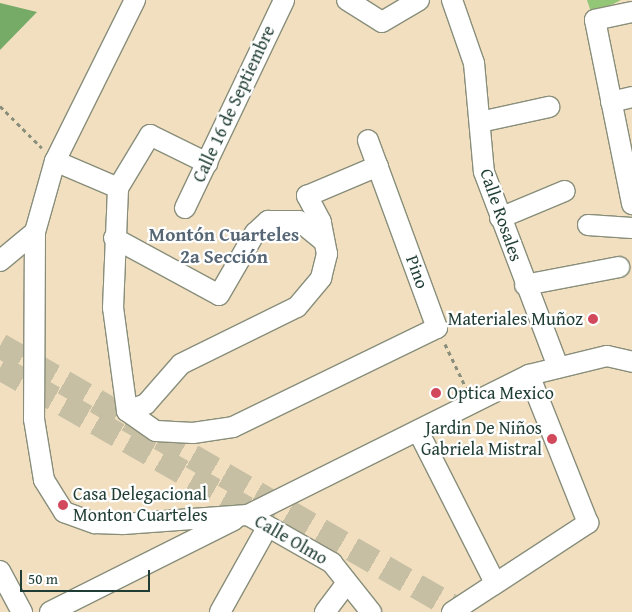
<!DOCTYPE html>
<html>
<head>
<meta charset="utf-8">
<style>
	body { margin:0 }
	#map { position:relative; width:632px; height:612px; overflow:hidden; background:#f1dfc0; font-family:"Gentium Book Plus",serif }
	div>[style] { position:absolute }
	.green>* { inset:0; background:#93c676 }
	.forest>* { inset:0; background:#76ab67 }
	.major-tunnel>* { height:25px; margin-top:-12.5px; transform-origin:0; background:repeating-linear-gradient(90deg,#c7bfa4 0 25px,transparent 0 37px) }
	.path>* { height:3px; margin-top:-1.5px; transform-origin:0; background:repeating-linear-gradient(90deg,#888e7a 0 4px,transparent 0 8px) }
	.roads { filter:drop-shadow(1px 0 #888e7a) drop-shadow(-1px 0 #888e7a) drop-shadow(0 1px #888e7a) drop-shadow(0 -1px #888e7a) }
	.minor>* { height:20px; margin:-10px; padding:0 10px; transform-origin:10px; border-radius:10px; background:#fff }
	.dots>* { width:14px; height:14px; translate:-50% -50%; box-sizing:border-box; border:2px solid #fff; border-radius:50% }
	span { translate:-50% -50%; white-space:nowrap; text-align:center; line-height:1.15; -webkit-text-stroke:4.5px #fff; paint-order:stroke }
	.street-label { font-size:18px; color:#1f3d34 }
	.poi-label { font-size:18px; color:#1f3d34 }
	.right { translate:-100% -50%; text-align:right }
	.left { translate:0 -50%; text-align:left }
	.neighbourhood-label { font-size:19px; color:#576775; font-weight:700 }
	.scale { position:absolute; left:20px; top:570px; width:130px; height:22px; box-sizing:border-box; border:2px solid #1f3d34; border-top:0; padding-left:6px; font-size:15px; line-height:18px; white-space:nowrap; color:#1f3d34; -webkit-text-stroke:4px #fff; paint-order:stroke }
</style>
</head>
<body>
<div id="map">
	<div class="green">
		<i style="clip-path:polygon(587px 0,621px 0,592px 15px)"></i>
	</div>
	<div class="forest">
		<i style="clip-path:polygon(0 3px,37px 12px,0 50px)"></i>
	</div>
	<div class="major-tunnel">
		<i style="left:0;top:345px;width:534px;rotate:30.02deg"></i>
		<i style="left:0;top:367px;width:312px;rotate:29.8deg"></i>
	</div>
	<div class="path">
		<i style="left:0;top:106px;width:59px;rotate:45deg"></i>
		<i style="left:445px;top:344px;width:49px;rotate:64.5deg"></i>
	</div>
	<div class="roads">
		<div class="minor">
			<i style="left:135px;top:0;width:180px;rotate:116.4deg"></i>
			<i style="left:55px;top:161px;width:74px;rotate:105.7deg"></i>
			<i style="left:35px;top:232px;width:187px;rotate:90.3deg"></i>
			<i style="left:34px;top:419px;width:62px;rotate:80.7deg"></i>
			<i style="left:44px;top:480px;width:38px;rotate:58deg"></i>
			<i style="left:64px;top:512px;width:33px;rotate:20deg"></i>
			<i style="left:95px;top:523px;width:28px;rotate:2deg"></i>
			<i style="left:123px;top:524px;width:125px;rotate:-4.1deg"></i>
			<i style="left:248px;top:515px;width:314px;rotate:-26.5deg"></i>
			<i style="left:529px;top:375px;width:80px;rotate:-13.7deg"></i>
			<i style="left:607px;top:356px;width:26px;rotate:13deg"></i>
			<i style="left:347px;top:0;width:41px;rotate:32.2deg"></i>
			<i style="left:382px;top:22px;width:43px;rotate:-30.7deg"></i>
			<i style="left:452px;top:0;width:67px;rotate:70.8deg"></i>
			<i style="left:474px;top:63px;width:109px;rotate:84.8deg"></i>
			<i style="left:484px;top:172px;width:209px;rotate:69.2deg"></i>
			<i style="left:632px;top:12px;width:38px;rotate:168deg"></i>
			<i style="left:595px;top:20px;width:188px;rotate:78.6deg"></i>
			<i style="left:611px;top:102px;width:22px;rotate:-13deg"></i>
			<i style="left:480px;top:122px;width:71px;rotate:-12.3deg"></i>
			<i style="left:55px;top:161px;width:69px;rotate:23.2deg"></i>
			<i style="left:185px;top:208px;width:230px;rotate:-64.5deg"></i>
			<i style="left:500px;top:218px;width:70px;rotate:-22.6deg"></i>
			<i style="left:588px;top:225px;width:44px;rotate:3.9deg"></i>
			<i style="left:114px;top:238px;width:119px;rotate:28.5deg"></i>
			<i style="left:219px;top:295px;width:72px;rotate:-59.9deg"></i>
			<i style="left:255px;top:233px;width:18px;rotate:-43deg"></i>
			<i style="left:268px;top:221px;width:31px"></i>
			<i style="left:299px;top:221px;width:32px;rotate:39deg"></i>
			<i style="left:0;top:261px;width:45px;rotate:-39.6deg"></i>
			<i style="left:525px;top:285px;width:96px;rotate:-10.8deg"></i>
			<i style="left:127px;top:411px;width:35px;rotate:35deg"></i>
			<i style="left:156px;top:431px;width:37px;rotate:3deg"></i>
			<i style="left:193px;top:433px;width:40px;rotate:-8.5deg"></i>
			<i style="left:233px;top:427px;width:227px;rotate:-25.9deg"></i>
			<i style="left:437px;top:328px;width:200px;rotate:-110.2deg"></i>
			<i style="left:127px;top:411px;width:20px;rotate:-20deg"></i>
			<i style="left:146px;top:404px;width:53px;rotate:-48.8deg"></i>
			<i style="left:181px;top:364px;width:129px;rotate:-26.2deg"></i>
			<i style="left:297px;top:307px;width:38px;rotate:-50deg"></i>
			<i style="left:321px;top:278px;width:25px;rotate:-76deg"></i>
			<i style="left:327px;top:254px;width:33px;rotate:-101deg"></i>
			<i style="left:321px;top:222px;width:30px;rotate:-118deg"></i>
			<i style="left:307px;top:196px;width:77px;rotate:-22.9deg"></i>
			<i style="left:127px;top:411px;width:104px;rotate:-97.7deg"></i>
			<i style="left:113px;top:308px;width:120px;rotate:-87.6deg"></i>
			<i style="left:118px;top:188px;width:62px;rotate:-58.9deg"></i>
			<i style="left:150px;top:135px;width:64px;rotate:26.2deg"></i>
			<i style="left:418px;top:431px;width:170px;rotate:63.1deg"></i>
			<i style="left:248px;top:515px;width:97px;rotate:29.7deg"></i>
			<i style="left:332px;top:563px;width:63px;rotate:51.5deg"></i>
			<i style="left:0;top:571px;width:47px;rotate:61.8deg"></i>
			<i style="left:50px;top:612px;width:206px;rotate:-26.6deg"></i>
			<i style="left:220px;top:612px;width:98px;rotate:-60.8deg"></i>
			<i style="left:325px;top:612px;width:36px;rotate:-53deg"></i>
			<i style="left:452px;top:612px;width:163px;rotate:-33.2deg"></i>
			<i style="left:588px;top:523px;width:159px;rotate:-111.7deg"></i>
		</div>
	</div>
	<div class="dots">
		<i style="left:593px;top:319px;background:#d1495b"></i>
		<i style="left:436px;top:393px;background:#d1495b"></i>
		<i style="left:552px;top:439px;background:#d1495b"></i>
		<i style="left:63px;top:505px;background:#d1495b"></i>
	</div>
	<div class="street-label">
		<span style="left:234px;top:104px;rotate:-65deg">Calle 16 de Septiembre</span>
		<span style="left:501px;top:215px;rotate:71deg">Calle Rosales</span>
		<span style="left:417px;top:272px;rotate:70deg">Pino</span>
		<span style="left:291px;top:540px;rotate:30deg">Calle Olmo</span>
	</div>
	<div class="poi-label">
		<span class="right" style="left:583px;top:319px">Materiales Muñoz</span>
		<span class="left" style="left:447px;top:393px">Optica Mexico</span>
		<span class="right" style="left:542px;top:439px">Jardin De Niños<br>Gabriela Mistral</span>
		<span class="left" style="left:73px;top:505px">Casa Delegacional<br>Monton Cuarteles</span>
	</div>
	<div class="neighbourhood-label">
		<span style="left:224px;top:246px">Montón Cuarteles<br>2a Sección</span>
	</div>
	<div class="scale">50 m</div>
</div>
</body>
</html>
